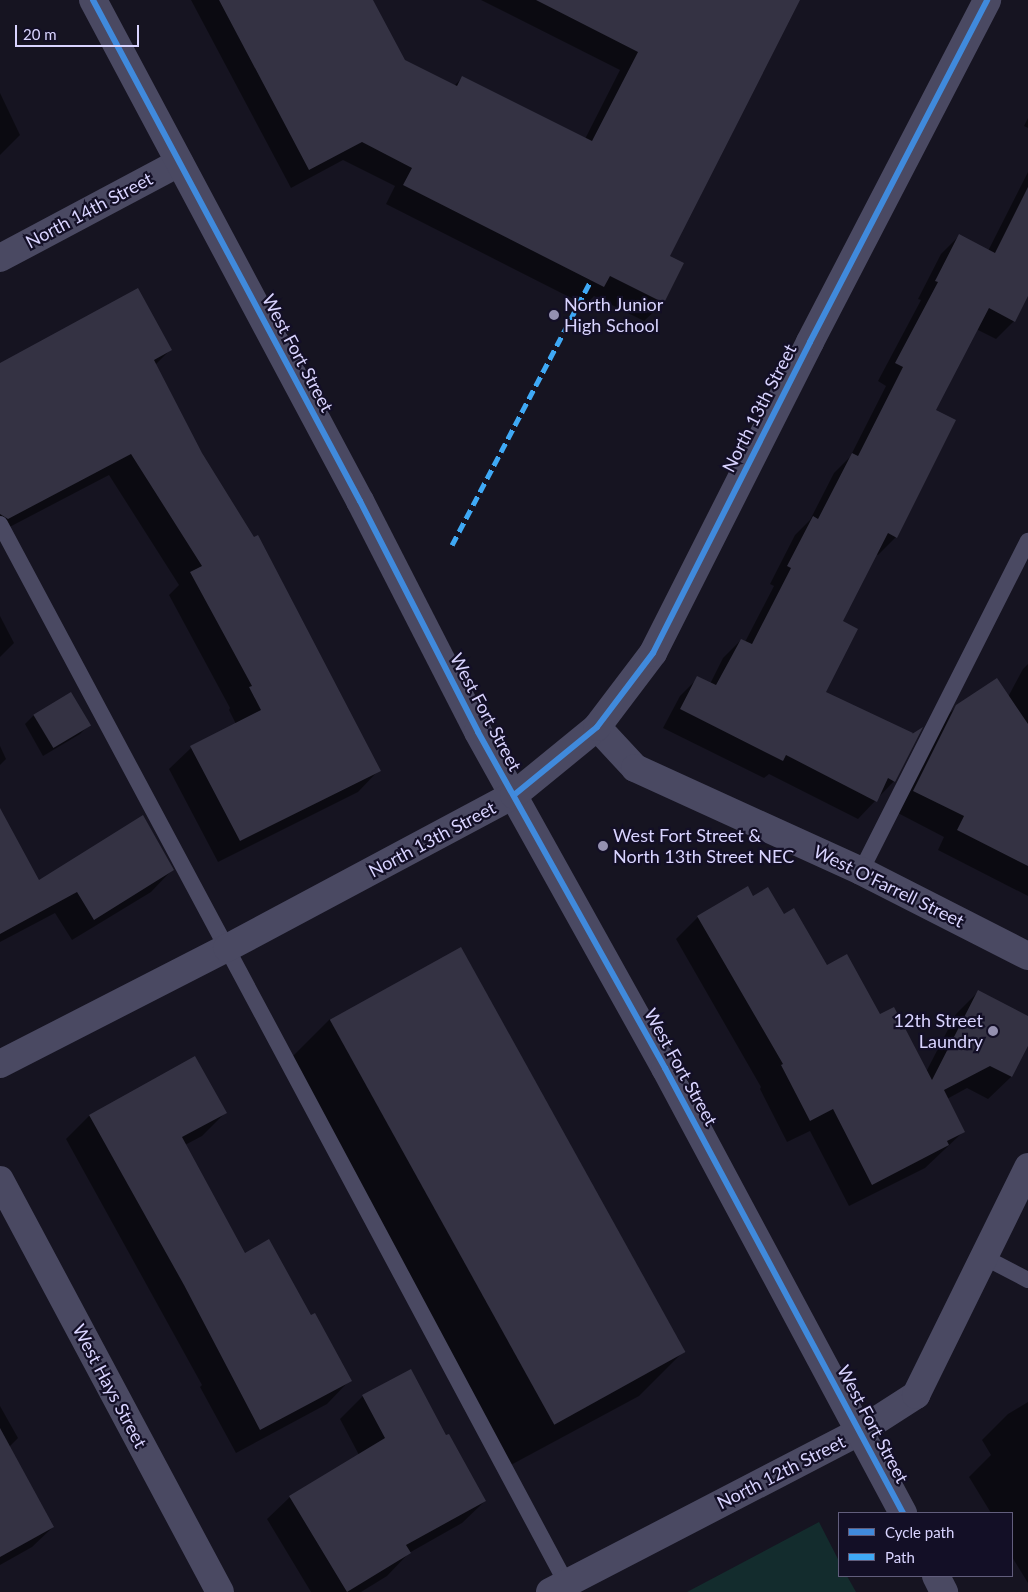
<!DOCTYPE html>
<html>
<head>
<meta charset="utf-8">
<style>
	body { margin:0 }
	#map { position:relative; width:1028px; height:1592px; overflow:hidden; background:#161421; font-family:Lato,sans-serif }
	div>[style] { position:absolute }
	.green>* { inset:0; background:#132c2d }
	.shadow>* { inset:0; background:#0007 }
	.building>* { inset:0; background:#343243; transform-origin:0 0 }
	.service>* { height:16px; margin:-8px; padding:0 8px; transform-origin:8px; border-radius:8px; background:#4a4962 }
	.minor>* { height:28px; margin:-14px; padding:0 14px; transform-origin:14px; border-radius:14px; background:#4a4962 }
	.tertiary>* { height:28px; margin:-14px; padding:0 14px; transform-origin:14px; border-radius:14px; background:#4a4962 }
	.quiet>* { height:5px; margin-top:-2.5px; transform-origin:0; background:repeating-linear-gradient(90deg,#3fa9f5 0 10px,transparent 0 15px) }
	.cycleway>* { height:6px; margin:-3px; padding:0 3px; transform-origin:3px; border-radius:3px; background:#408adc }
	.dots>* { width:14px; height:14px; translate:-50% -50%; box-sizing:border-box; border:2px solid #130f26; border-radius:50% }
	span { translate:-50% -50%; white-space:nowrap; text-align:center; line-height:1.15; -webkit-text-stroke:4.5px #130f26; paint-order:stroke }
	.street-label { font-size:18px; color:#d9d4ff }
	.poi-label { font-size:18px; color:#d9d4ff }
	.left { translate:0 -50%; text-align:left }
	.right { translate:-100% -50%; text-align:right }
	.legend { position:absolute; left:838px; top:1512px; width:175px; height:65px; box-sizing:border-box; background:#130f26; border:1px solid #625e7d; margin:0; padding:6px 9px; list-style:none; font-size:15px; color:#d9d4ff }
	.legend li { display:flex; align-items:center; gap:10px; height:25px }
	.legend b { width:25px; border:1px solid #625e7d }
	.scale { position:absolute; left:15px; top:25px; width:124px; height:22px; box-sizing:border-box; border:2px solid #d9d4ff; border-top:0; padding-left:6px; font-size:15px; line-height:18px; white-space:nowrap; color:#d9d4ff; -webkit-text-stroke:4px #130f26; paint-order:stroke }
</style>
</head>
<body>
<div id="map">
	<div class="green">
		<i style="clip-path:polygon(819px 1522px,839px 1561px,839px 1576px,847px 1576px,856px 1592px,687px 1592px)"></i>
	</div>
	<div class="shadow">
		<i style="clip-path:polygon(191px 0,372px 0,404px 61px,454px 86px,462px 78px,585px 139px,620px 70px,481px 0,798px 0,669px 257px,682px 264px,663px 303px,644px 321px,594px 296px,585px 305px,386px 204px,395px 186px,343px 160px,291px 188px)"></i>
		<i style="clip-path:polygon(0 93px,20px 135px,0 155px)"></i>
		<i style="clip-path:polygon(1028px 118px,1028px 128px,1024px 126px)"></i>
		<i style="clip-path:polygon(1028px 172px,1028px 293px,1014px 321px,996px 339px,976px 329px,934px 410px,896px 537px,878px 555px,876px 554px,841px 622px,825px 692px,894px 781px,858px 819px,769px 774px,764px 778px,663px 728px,680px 696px,698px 678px,710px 684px,723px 658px,741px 640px,745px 642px,774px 586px,770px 584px,795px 535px,810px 520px,834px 473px,850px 457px,886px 386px,878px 381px,921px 300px,918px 299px,941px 254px,959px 236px,988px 251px)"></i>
		<i style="clip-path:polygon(170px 350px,155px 365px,201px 453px,379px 770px,358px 792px,218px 862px,169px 769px,191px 748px,236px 724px,229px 710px,230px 708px,169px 595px,179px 585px,109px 475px,0 532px,0 388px)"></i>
		<i style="clip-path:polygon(0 616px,14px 643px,0 657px)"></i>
		<i style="clip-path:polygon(1028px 664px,1028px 896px,938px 850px,944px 837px,894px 811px,937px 726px,957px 706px,1008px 697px,1023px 669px)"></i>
		<i style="clip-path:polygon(34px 715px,89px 725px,80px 734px,43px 756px,25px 724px)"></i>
		<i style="clip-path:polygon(0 746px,6px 759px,0 765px)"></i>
		<i style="clip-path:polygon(0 841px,39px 881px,172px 870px,151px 892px,72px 940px,55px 913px,0 942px)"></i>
		<i style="clip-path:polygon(753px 897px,784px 916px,827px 967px,879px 1016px,926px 1072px,956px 1014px,978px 992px,1028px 1017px,1028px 1043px,1011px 1077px,988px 1099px,967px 1088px,947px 1099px,963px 1132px,925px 1168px,849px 1206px,810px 1131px,787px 1142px,760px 1089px,761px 1087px,676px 939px,698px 917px)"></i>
		<i style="clip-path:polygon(330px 1019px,681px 1354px,639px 1396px,507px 1467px,288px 1061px)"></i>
		<i style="clip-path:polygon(195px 1058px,225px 1113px,202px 1136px,185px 1145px,244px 1255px,311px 1317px,350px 1380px,327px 1404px,236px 1453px,200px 1387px,202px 1385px,66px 1139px,89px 1116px)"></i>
		<i style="clip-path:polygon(363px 1396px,446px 1437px,485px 1501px,462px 1523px,409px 1553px,387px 1576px,361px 1592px,311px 1592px,267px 1519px,290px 1497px,359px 1455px,340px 1419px)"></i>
		<i style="clip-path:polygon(1028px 1402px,1028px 1583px,1012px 1557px,1012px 1513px,991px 1513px,969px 1477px,991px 1455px,982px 1440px,1008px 1414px)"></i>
		<i style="clip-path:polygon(0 1406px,18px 1438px,9px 1447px,53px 1527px,32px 1547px,0 1565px)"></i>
	</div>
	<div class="building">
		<i style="clip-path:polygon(219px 0,373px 0,405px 60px,457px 86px,462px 76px,592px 141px,638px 52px,536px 0,800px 0,670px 256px,684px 263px,664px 303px,610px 276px,604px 287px,403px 185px,412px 168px,362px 142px,309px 170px)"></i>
		<i style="clip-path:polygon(1028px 187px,1028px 296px,1015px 322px,989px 308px,936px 410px,956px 420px,897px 538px,888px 533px,843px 621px,858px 629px,826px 692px,913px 733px,912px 734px,923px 727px,895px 782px,888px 778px,877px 802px,786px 755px,783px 761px,680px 709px,697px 676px,716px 685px,741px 639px,752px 644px,791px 568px,787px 566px,813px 516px,818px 519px,852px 453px,858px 456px,903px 367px,895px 363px,938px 282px,935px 281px,959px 234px,995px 253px)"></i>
		<i style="clip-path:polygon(138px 288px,172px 350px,154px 360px,202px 453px,254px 537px,258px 535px,381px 771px,240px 841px,190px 746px,261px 710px,249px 687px,252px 686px,190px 572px,202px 566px,131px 454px,8px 519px,0 514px,0 363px)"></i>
		<i style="clip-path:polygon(997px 678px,1028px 724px,1028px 866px,957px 830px,964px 816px,913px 791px,956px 705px)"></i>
		<i style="left:71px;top:692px;width:39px;height:44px;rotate:59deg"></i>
		<i style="clip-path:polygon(0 808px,39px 880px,143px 815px,174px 870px,94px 920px,77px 892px,0 934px)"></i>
		<i style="clip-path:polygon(748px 886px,753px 896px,768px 887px,784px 914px,794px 908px,827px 965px,847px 954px,880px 1014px,894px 1007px,932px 1080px,978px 990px,1028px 1016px,1028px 1046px,1012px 1077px,990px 1066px,944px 1090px,965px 1132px,947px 1141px,949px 1145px,872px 1185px,833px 1109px,810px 1121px,781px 1065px,783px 1064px,697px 916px)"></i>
		<i style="left:461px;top:947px;width:463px;height:150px;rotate:61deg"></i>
		<i style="clip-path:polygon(195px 1056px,227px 1113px,182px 1137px,245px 1253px,269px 1239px,311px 1315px,315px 1313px,352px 1381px,260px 1430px,184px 1285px,89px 1115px)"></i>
		<i style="clip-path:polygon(411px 1369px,446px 1435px,449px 1434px,486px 1501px,406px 1545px,411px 1553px,347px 1592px,289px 1496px,385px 1438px,362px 1395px)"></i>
		<i style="clip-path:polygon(0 1428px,54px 1527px,0 1557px)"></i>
	</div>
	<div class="service">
		<i style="left:0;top:524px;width:1209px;rotate:61.87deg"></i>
		<i style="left:861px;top:871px;width:370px;rotate:-63.2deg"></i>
		<i style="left:982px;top:1256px;width:52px;rotate:27.6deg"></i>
	</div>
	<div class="minor">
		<i style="left:0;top:258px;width:203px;rotate:-28deg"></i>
		<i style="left:597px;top:727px;width:56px;rotate:47.2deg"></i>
		<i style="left:635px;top:768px;width:248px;rotate:24.5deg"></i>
		<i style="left:861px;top:871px;width:187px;rotate:27deg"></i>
		<i style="left:0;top:1180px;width:467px;rotate:61.9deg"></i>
		<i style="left:550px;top:1592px;width:349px;rotate:-27.4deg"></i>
		<i style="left:860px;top:1431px;width:67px;rotate:-32.7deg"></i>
		<i style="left:916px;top:1395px;width:254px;rotate:-63.8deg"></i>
	</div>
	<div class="tertiary">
		<i style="left:93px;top:0;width:568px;rotate:61.95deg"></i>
		<i style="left:360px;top:501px;width:259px;rotate:62.9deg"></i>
		<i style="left:478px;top:732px;width:385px;rotate:60.9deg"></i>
		<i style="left:665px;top:1068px;width:505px;rotate:61.86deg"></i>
		<i style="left:0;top:1064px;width:255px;rotate:-27.1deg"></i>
		<i style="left:227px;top:948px;width:325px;rotate:-28.1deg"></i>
		<i style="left:514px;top:795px;width:107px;rotate:-39.3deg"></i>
		<i style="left:597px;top:727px;width:93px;rotate:-52.9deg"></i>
		<i style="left:653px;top:653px;width:348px;rotate:-63.2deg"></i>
		<i style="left:810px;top:342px;width:385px;rotate:-62.6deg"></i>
		<i style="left:936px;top:1576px;width:18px;rotate:63deg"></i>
	</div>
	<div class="quiet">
		<i style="left:452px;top:545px;width:299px;rotate:-62.3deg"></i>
	</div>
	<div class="cycleway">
		<i style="left:93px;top:0;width:568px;rotate:61.95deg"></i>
		<i style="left:360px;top:501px;width:259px;rotate:62.9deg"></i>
		<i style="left:478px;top:732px;width:385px;rotate:60.9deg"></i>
		<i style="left:665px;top:1068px;width:505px;rotate:61.86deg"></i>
		<i style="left:514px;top:795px;width:107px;rotate:-39.3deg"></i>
		<i style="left:597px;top:727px;width:93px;rotate:-52.9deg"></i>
		<i style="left:653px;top:653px;width:348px;rotate:-63.2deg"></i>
		<i style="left:810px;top:342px;width:385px;rotate:-62.6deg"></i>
	</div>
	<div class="dots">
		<i style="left:554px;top:315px;background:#9591b1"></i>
		<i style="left:603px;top:846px;background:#9591b1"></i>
		<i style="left:993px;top:1031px;background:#9591b1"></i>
	</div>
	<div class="street-label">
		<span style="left:89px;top:210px;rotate:-28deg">North 14th Street</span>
		<span style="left:298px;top:353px;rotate:62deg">West Fort Street</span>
		<span style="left:759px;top:408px;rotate:-63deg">North 13th Street</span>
		<span style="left:486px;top:712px;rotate:62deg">West Fort Street</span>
		<span style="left:432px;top:839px;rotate:-28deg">North 13th Street</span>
		<span style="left:889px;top:886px;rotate:26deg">West O'Farrell Street</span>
		<span style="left:681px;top:1067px;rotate:61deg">West Fort Street</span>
		<span style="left:110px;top:1386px;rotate:62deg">West Hays Street</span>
		<span style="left:873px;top:1424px;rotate:62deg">West Fort Street</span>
		<span style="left:781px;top:1472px;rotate:-27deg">North 12th Street</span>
	</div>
	<div class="poi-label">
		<span class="left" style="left:564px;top:315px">North Junior<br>High School</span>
		<span class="left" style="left:613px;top:846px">West Fort Street &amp;<br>North 13th Street NEC</span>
		<span class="right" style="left:983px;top:1031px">12th Street<br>Laundry</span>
	</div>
	<ul class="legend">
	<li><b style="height:6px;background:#408adc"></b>Cycle path</li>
	<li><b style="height:6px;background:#3fa9f5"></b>Path</li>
	</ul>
	<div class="scale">20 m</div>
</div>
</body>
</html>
